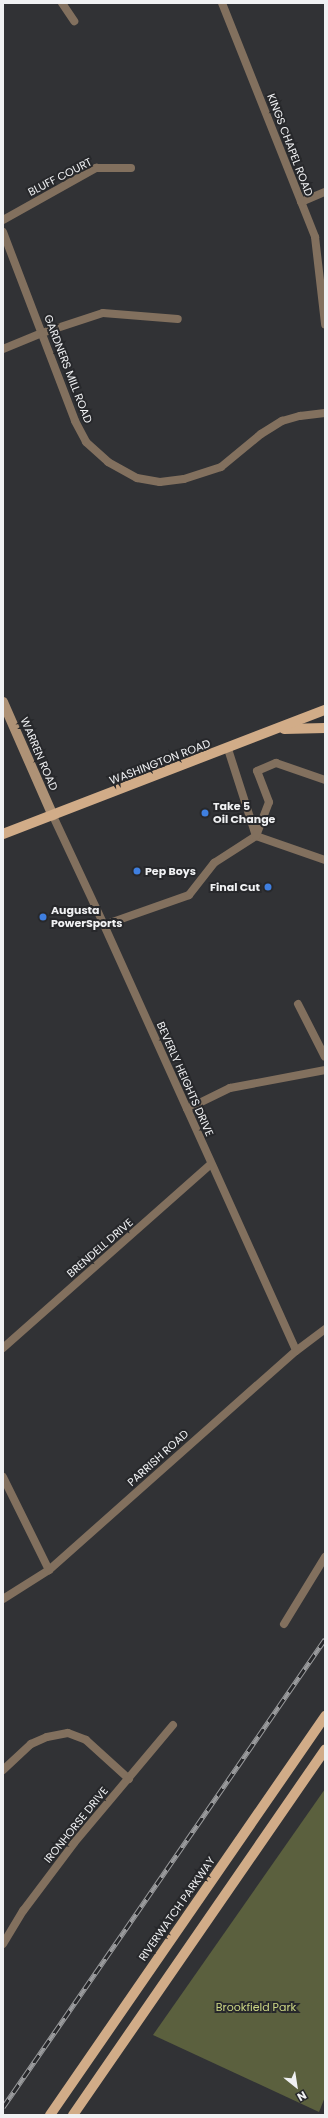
<!DOCTYPE html>
<html>
<head>
<meta charset="utf-8">
<style>
	body { margin:0 }
	#map { position:relative; width:328px; height:2118px; overflow:hidden; background:#313235; font-family:Poppins,sans-serif }
	div>[style] { position:absolute }
	.green>* { inset:0; background:#5b603e }
	.street>* { height:8px; margin:-4px; padding:0 4px; transform-origin:4px; border-radius:4px; background:#82705e }
	.secondary>* { height:10px; margin:-5px; padding:0 5px; transform-origin:5px; border-radius:5px; background:#ae9276 }
	.primary>* { height:10px; margin:-5px; padding:0 5px; transform-origin:5px; border-radius:5px; background:#d1ac88 }
	.rail>* { height:4.5px; margin-top:-2.25px; transform-origin:0; background:repeating-linear-gradient(90deg,#27282b 0 9px,#9a9b9d 0 18px); box-sizing:border-box; border-block:1px solid #9a9b9d }
	.dots>* { width:11px; height:11px; translate:-50% -50%; box-sizing:border-box; border:2px solid #27282b; border-radius:50% }
	span { translate:-50% -50%; white-space:nowrap; text-align:center; line-height:1.15; -webkit-text-stroke:4px #27282b; paint-order:stroke }
	.street-label { font-size:11px; color:#f0f1f3 }
	.poi-label { font-size:11px; color:#f0f1f3; font-weight:700 }
	.left { translate:0 -50%; text-align:left }
	.right { translate:-100% -50%; text-align:right }
	.park-label { font-size:11px; color:#cdd785 }
	.frame { position:absolute; inset:0; border:4px solid #f0f1f3; pointer-events:none }
	.north { position:absolute; left:276px; top:2066px; width:40px; height:40px; -webkit-text-stroke:3px #27282b; paint-order:stroke; rotate:150deg; font-size:11px; font-weight:700; line-height:16px; text-align:center; color:#f0f1f3 }
	.north::after { content:''; display:block; margin:auto; width:14px; height:18px; background:#f0f1f3; clip-path:polygon(50% 0,100% 100%,50% 72%,0 100%) }
</style>
</head>
<body>
<div id="map">
	<div class="green">
		<i style="clip-path:polygon(325px 1789px,325px 2097px,319px 2112px,153px 2035px)"></i>
	</div>
	<div class="street">
		<i style="left:62px;top:3px;width:22px;rotate:56deg"></i>
		<i style="left:222px;top:3px;width:252px;rotate:68.3deg"></i>
		<i style="left:315px;top:237px;width:88px;rotate:83.4deg"></i>
		<i style="left:301px;top:202px;width:26px;rotate:-23deg"></i>
		<i style="left:3px;top:220px;width:107px;rotate:-29.2deg"></i>
		<i style="left:96px;top:168px;width:35px"></i>
		<i style="left:3px;top:232px;width:202px;rotate:69.1deg"></i>
		<i style="left:75px;top:421px;width:24px;rotate:62deg"></i>
		<i style="left:86px;top:442px;width:30px;rotate:42deg"></i>
		<i style="left:108px;top:462px;width:33px;rotate:29deg"></i>
		<i style="left:137px;top:478px;width:23px;rotate:10deg"></i>
		<i style="left:160px;top:482px;width:24px;rotate:-7deg"></i>
		<i style="left:184px;top:479px;width:39px;rotate:-18deg"></i>
		<i style="left:221px;top:467px;width:52px;rotate:-39.5deg"></i>
		<i style="left:261px;top:434px;width:25px;rotate:-32deg"></i>
		<i style="left:282px;top:421px;width:19px;rotate:-16deg"></i>
		<i style="left:300px;top:416px;width:25px;rotate:-7deg"></i>
		<i style="left:3px;top:349px;width:42px;rotate:-22.3deg"></i>
		<i style="left:42px;top:333px;width:64px;rotate:-18.2deg"></i>
		<i style="left:103px;top:313px;width:75px;rotate:4.6deg"></i>
		<i style="left:228px;top:749px;width:91px;rotate:72.2deg"></i>
		<i style="left:53px;top:816px;width:120px;rotate:64.9deg"></i>
		<i style="left:104px;top:925px;width:467px;rotate:65.7deg"></i>
		<i style="left:256px;top:836px;width:73px;rotate:19.2deg"></i>
		<i style="left:104px;top:925px;width:90px;rotate:-19.4deg"></i>
		<i style="left:189px;top:895px;width:41px;rotate:-52deg"></i>
		<i style="left:214px;top:863px;width:50px;rotate:-32.7deg"></i>
		<i style="left:256px;top:836px;width:36px;rotate:-69deg"></i>
		<i style="left:269px;top:802px;width:33px;rotate:-111deg"></i>
		<i style="left:257px;top:771px;width:21px;rotate:-23deg"></i>
		<i style="left:276px;top:763px;width:52px;rotate:19.1deg"></i>
		<i style="left:298px;top:1004px;width:59px;rotate:63deg"></i>
		<i style="left:187px;top:1109px;width:48px;rotate:-26deg"></i>
		<i style="left:230px;top:1088px;width:97px;rotate:-10.7deg"></i>
		<i style="left:3px;top:1348px;width:278px;rotate:-41.5deg"></i>
		<i style="left:3px;top:1477px;width:104px;rotate:63.7deg"></i>
		<i style="left:3px;top:1599px;width:54px;rotate:-32.2deg"></i>
		<i style="left:49px;top:1570px;width:330px;rotate:-41.6deg"></i>
		<i style="left:296px;top:1351px;width:36px;rotate:-37deg"></i>
		<i style="left:284px;top:1624px;width:79px;rotate:-58.5deg"></i>
		<i style="left:3px;top:1770px;width:38px;rotate:-43deg"></i>
		<i style="left:31px;top:1744px;width:17px;rotate:-24deg"></i>
		<i style="left:47px;top:1737px;width:21px;rotate:-11deg"></i>
		<i style="left:68px;top:1733px;width:19px;rotate:21deg"></i>
		<i style="left:86px;top:1740px;width:58px;rotate:42.2deg"></i>
		<i style="left:3px;top:1944px;width:39px;rotate:-59deg"></i>
		<i style="left:23px;top:1911px;width:85px;rotate:-53.1deg"></i>
		<i style="left:74px;top:1843px;width:154px;rotate:-50deg"></i>
	</div>
	<div class="secondary">
		<i style="left:3px;top:702px;width:124px;rotate:66.3deg"></i>
	</div>
	<div class="primary">
		<i style="left:284px;top:729px;width:41px;rotate:-1.4deg"></i>
		<i style="left:3px;top:834px;width:345px;rotate:-21.1deg"></i>
		<i style="left:50px;top:2115px;width:485px;rotate:-55.4deg"></i>
		<i style="left:73px;top:2115px;width:444px;rotate:-55.4deg"></i>
	</div>
	<div class="rail">
		<i style="left:3px;top:2107px;width:568px;rotate:-55.47deg"></i>
	</div>
	<div class="dots">
		<i style="left:205px;top:813px;background:#3f7fe0"></i>
		<i style="left:137px;top:871px;background:#3f7fe0"></i>
		<i style="left:268px;top:887px;background:#3f7fe0"></i>
		<i style="left:43px;top:917px;background:#3f7fe0"></i>
	</div>
	<div class="street-label">
		<span style="left:290px;top:145px;rotate:69deg">KINGS CHAPEL ROAD</span>
		<span style="left:60px;top:177px;rotate:-27deg">BLUFF COURT</span>
		<span style="left:68px;top:369px;rotate:69deg">GARDNERS MILL ROAD</span>
		<span style="left:39px;top:754px;rotate:67deg">WARREN ROAD</span>
		<span style="left:160px;top:762px;rotate:-21deg">WASHINGTON ROAD</span>
		<span style="left:185px;top:1079px;rotate:66deg">BEVERLY HEIGHTS DRIVE</span>
		<span style="left:100px;top:1248px;rotate:-41deg">BRENDELL DRIVE</span>
		<span style="left:158px;top:1458px;rotate:-42deg">PARRISH ROAD</span>
		<span style="left:76px;top:1825px;rotate:-51deg">IRONHORSE DRIVE</span>
		<span style="left:177px;top:1909px;rotate:-55deg">RIVERWATCH PARKWAY</span>
	</div>
	<div class="poi-label">
		<span class="left" style="left:213px;top:813px">Take 5<br>Oil Change</span>
		<span class="left" style="left:145px;top:871px">Pep Boys</span>
		<span class="right" style="left:260px;top:887px">Final Cut</span>
		<span class="left" style="left:51px;top:917px">Augusta<br>PowerSports</span>
	</div>
	<div class="park-label">
		<span style="left:256px;top:2007px">Brookfield Park</span>
	</div>
	<div class="frame"></div>
	<div class="north">N</div>
</div>
</body>
</html>
